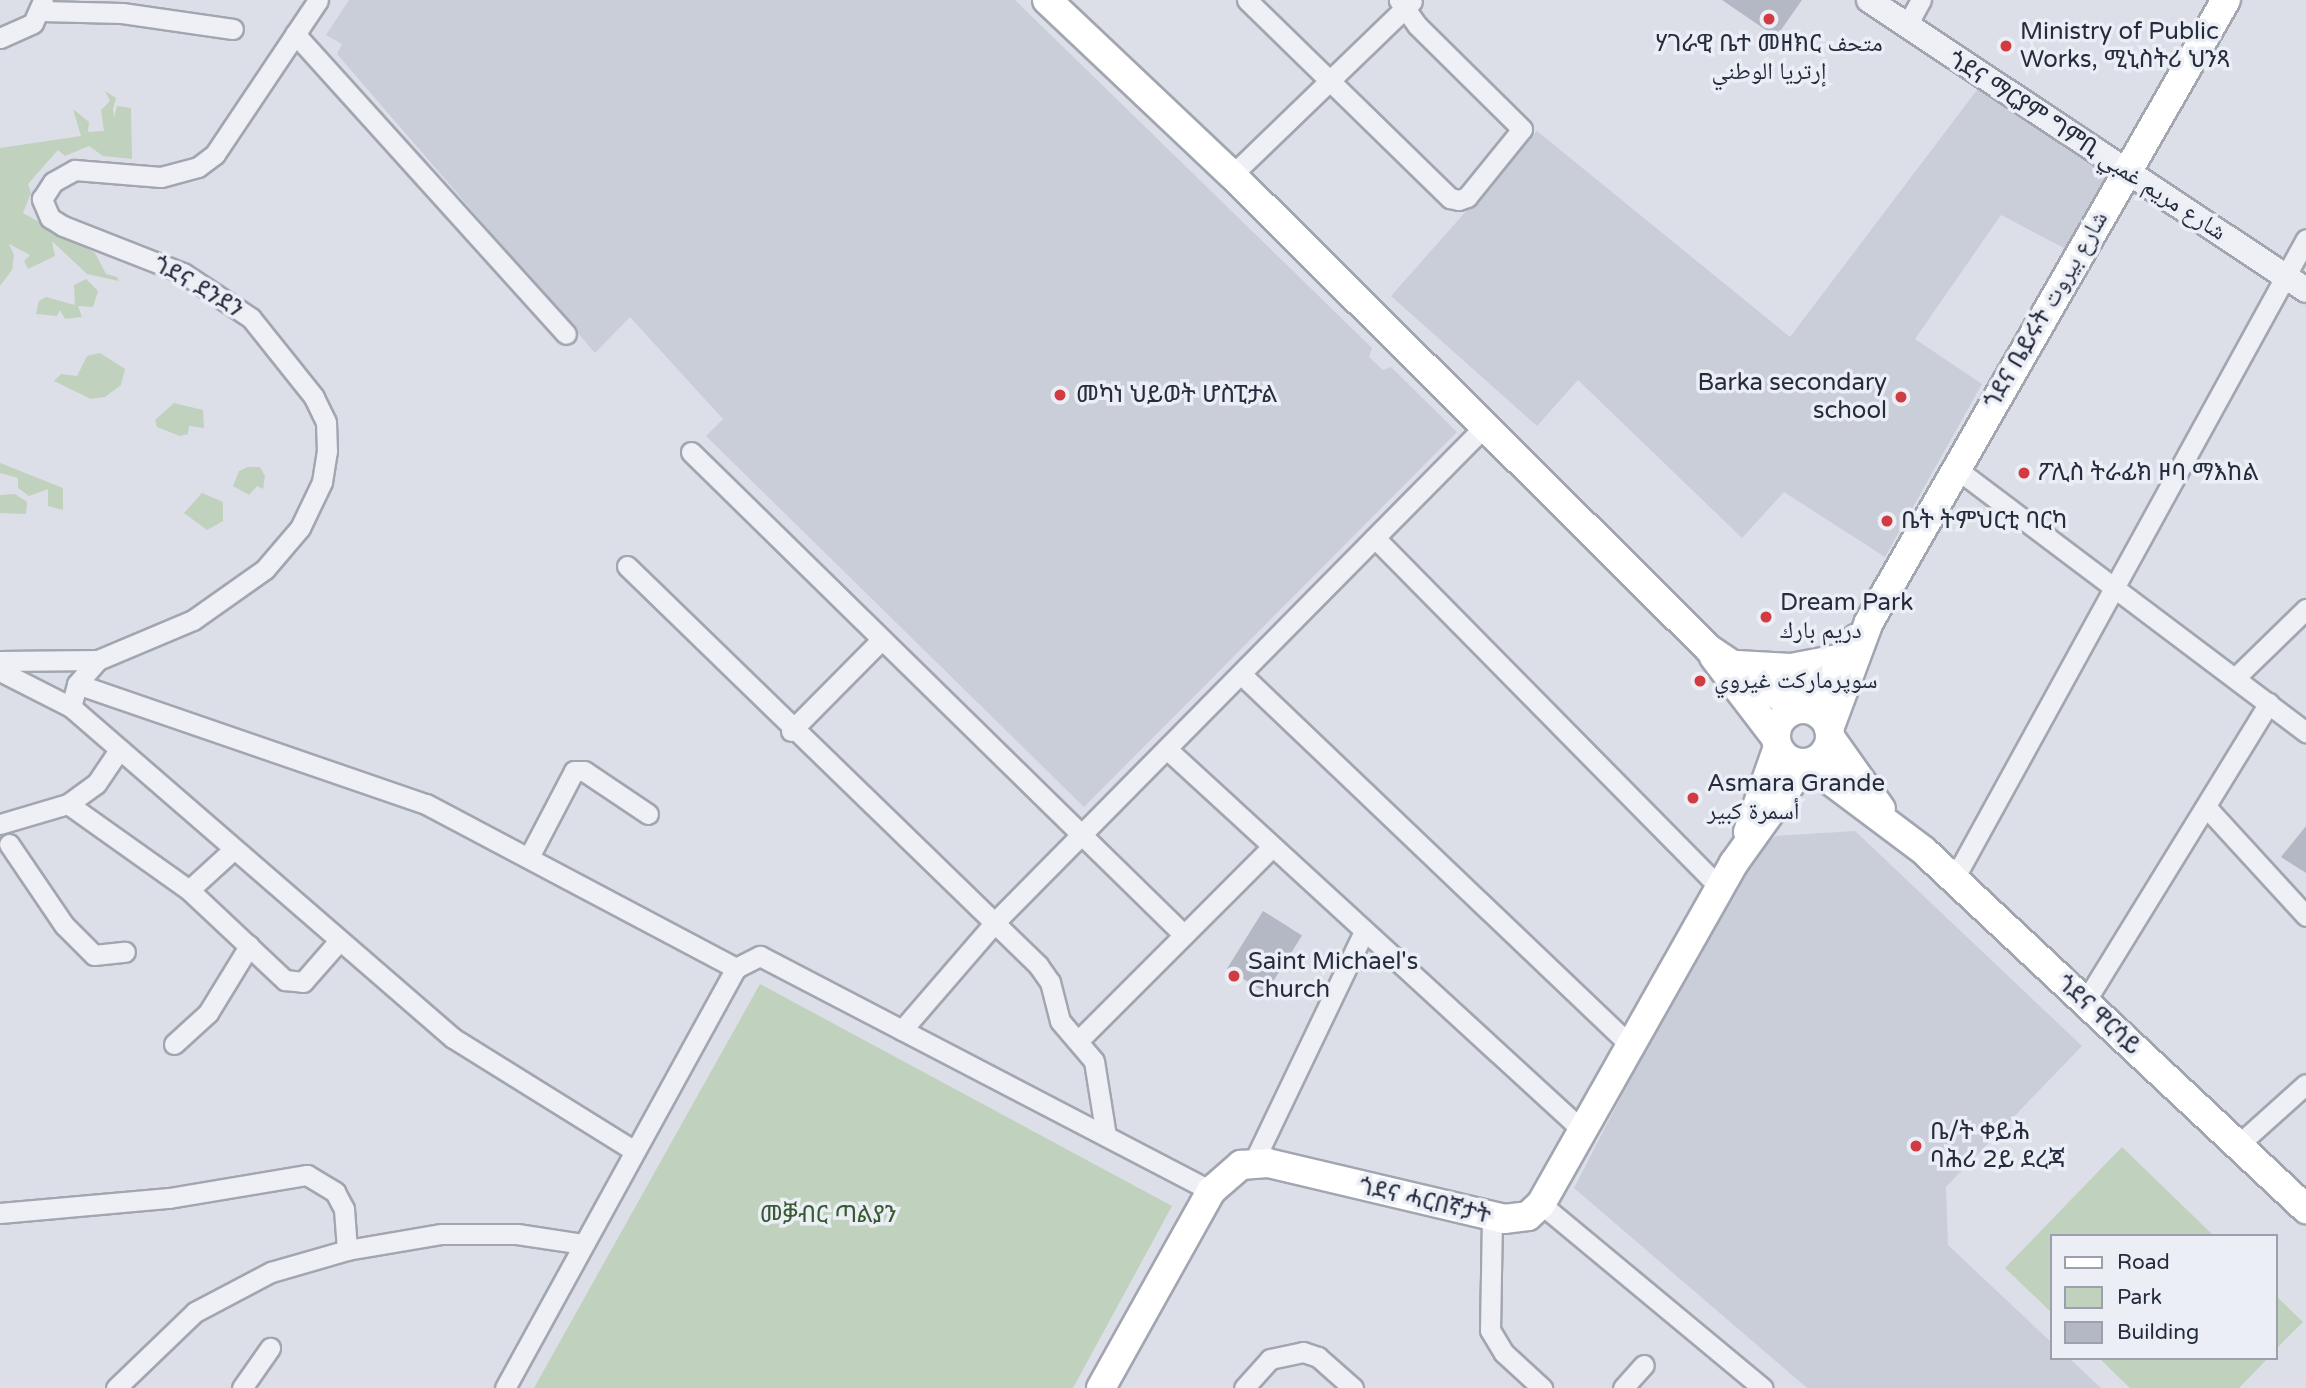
<!DOCTYPE html>
<html>
<head>
<meta charset="utf-8">
<style>
	body { margin:0 }
	#map { position:relative; width:2306px; height:1388px; overflow:hidden; background:#dcdfe7; font-family:"Varela Round","Noto Naskh Arabic","Noto Sans Ethiopic",sans-serif }
	div>[style] { position:absolute }
	.built>* { inset:0; background:#caced9 }
	.green>* { inset:0; background:#c0d1bd }
	.building>* { inset:0; background:#b3b8c4; transform-origin:0 0 }
	.roads { filter:drop-shadow(2px 0 #a1a6b1) drop-shadow(-2px 0 #a1a6b1) drop-shadow(0 2px #a1a6b1) drop-shadow(0 -2px #a1a6b1) }
	.minor>* { height:19px; margin:-9.5px; padding:0 9.5px; transform-origin:9.5px; border-radius:9.5px; background:#eff0f5 }
	.tertiary>* { height:24px; margin:-12px; padding:0 12px; transform-origin:12px; border-radius:12px; background:#eff0f5 }
	.secondary>* { height:28px; margin:-14px; padding:0 14px; transform-origin:14px; border-radius:14px; background:#fff }
	.secondary>.ring { margin:-14px; padding:0; box-sizing:content-box; background:none; border:28px solid #fff; border-radius:50% }
	.dots>* { width:19px; height:19px; translate:-50% -50%; box-sizing:border-box; border:4px solid #ebeef5; border-radius:50% }
	span { translate:-50% -50%; white-space:nowrap; text-align:center; line-height:1.15; -webkit-text-stroke:7px #ebeef5; paint-order:stroke }
	.poi-label { font-size:24px; color:#252c3e }
	.left { translate:0 -50%; text-align:left }
	.right { translate:-100% -50%; text-align:right }
	.street-label { font-size:24px; color:#252c3e }
	.park-label { font-size:24px; color:#365a32 }
	.legend { position:absolute; left:2050px; top:1234px; width:228px; height:126px; box-sizing:border-box; background:#ebeef5; border:2px solid #9ca0ac; margin:0; padding:9px 12px; list-style:none; font-size:21px; color:#252c3e }
	.legend li { display:flex; align-items:center; gap:14px; height:35px }
	.legend b { width:35px; border:2px solid #9ca0ac }
</style>
</head>
<body>
<div id="map">
	<div class="built">
		<i style="clip-path:polygon(349px 0,1015px 0,1372px 348px,1369px 357px,1383px 370px,1391px 367px,1457px 432px,1084px 807px,706px 436px,723px 419px,630px 317px,595px 353px,337px 54px,342px 44px,326px 35px)"></i>
		<i style="clip-path:polygon(1983px 82px,2111px 170px,2068px 250px,2001px 215px,1915px 339px,1982px 384px,1885px 557px,1784px 492px,1742px 538px,1578px 380px,1537px 426px,1391px 296px,1537px 131px,1790px 337px)"></i>
		<i style="clip-path:polygon(1855px 831px,2082px 1046px,1946px 1187px,1948px 1245px,2052px 1343px,2052px 1358px,2069px 1358px,2101px 1388px,1807px 1388px,1574px 1188px,1741px 864px,1776px 836px)"></i>
	</div>
	<div class="green">
		<i style="clip-path:polygon(105px 91px,116px 98px,113px 109px,114px 118px,117px 106px,131px 108px,132px 159px,103px 156px,89px 146px,65px 156px,58px 150px,28px 184px,31px 193px,23px 213px,95px 253px,106px 274px,117px 277px,119px 281px,87px 274px,52px 241px,55px 256px,28px 269px,24px 261px,30px 255px,9px 244px,14px 255px,12px 270px,0 286px,0 148px,81px 136px,73px 109px,89px 122px,88px 132px,104px 131px,101px 110px,110px 101px)"></i>
		<i style="clip-path:polygon(86px 279px,98px 291px,93px 307px,78px 306px,82px 317px,65px 319px,60px 310px,57px 316px,36px 314px,39px 301px,46px 297px,75px 305px,74px 285px)"></i>
		<i style="clip-path:polygon(100px 353px,125px 369px,121px 385px,105px 397px,91px 399px,54px 381px,61px 374px,77px 376px,87px 356px)"></i>
		<i style="clip-path:polygon(174px 403px,203px 410px,204px 428px,189px 426px,188px 434px,180px 436px,157px 427px,155px 420px)"></i>
		<i style="clip-path:polygon(0 463px,63px 488px,63px 510px,48px 506px,48px 489px,29px 496px,18px 488px,18px 478px,0 473px)"></i>
		<i style="clip-path:polygon(248px 467px,260px 467px,265px 476px,263px 489px,257px 486px,249px 495px,233px 486px,239px 471px)"></i>
		<i style="clip-path:polygon(202px 493px,223px 502px,223px 521px,207px 530px,184px 513px)"></i>
		<i style="clip-path:polygon(15px 494px,27px 502px,26px 514px,0 513px,0 495px)"></i>
		<i style="clip-path:polygon(760px 984px,1172px 1206px,1073px 1388px,534px 1388px)"></i>
		<i style="clip-path:polygon(2122px 1147px,2214px 1236px,2052px 1236px,2052px 1313px,2005px 1268px)"></i>
		<i style="clip-path:polygon(2276px 1296px,2303px 1322px,2276px 1349px)"></i>
		<i style="clip-path:polygon(2099px 1358px,2268px 1358px,2239px 1388px,2130px 1388px)"></i>
	</div>
	<div class="building">
		<i style="clip-path:polygon(1722px 0,1802px 0,1776px 37px)"></i>
		<i style="clip-path:polygon(2306px 826px,2306px 873px,2281px 857px)"></i>
		<i style="left:1263px;top:911px;width:46px;height:68px;rotate:32deg"></i>
	</div>
	<div class="roads">
		<div class="minor">
			<i style="left:1247px;top:0;width:284px;rotate:44.3deg"></i>
			<i style="left:1450px;top:198px;width:9px;rotate:13deg"></i>
			<i style="left:1459px;top:200px;width:9px;rotate:-21deg"></i>
			<i style="left:1467px;top:197px;width:87px;rotate:-51deg"></i>
			<i style="left:1522px;top:129px;width:148px;rotate:-135.3deg"></i>
			<i style="left:1417px;top:25px;width:31px;rotate:-126deg"></i>
			<i style="left:41px;top:11px;width:81px;rotate:1.4deg"></i>
			<i style="left:122px;top:13px;width:112px;rotate:8.2deg"></i>
			<i style="left:1907px;top:25px;width:29px;rotate:-61deg"></i>
			<i style="left:295px;top:34px;width:404px;rotate:47.9deg"></i>
			<i style="left:0;top:38px;width:36px;rotate:-24deg"></i>
			<i style="left:33px;top:23px;width:24px;rotate:-66deg"></i>
			<i style="left:1232px;top:175px;width:250px;rotate:-44deg"></i>
			<i style="left:691px;top:452px;width:690px;rotate:44.41deg"></i>
			<i style="left:1954px;top:467px;width:441px;rotate:37deg"></i>
			<i style="left:1376px;top:539px;width:489px;rotate:45.4deg"></i>
			<i style="left:627px;top:566px;width:573px;rotate:44.15deg"></i>
			<i style="left:1038px;top:965px;width:21px;rotate:55deg"></i>
			<i style="left:1050px;top:982px;width:40px;rotate:75.6deg"></i>
			<i style="left:1060px;top:1021px;width:52px;rotate:49.6deg"></i>
			<i style="left:1094px;top:1061px;width:76px;rotate:80.9deg"></i>
			<i style="left:0;top:661px;width:98px;rotate:-0.6deg"></i>
			<i style="left:0;top:671px;width:80px;rotate:26.9deg"></i>
			<i style="left:71px;top:707px;width:505px;rotate:40.91deg"></i>
			<i style="left:453px;top:1038px;width:212px;rotate:31.9deg"></i>
			<i style="left:1242px;top:675px;width:536px;rotate:43.64deg"></i>
			<i style="left:2236px;top:677px;width:98px;rotate:-44.2deg"></i>
			<i style="left:77px;top:684px;width:369px;rotate:19deg"></i>
			<i style="left:426px;top:804px;width:351px;rotate:27.9deg"></i>
			<i style="left:736px;top:968px;width:27px;rotate:-27deg"></i>
			<i style="left:760px;top:956px;width:509px;rotate:27.52deg"></i>
			<i style="left:71px;top:707px;width:24px;rotate:-75deg"></i>
			<i style="left:77px;top:684px;width:32px;rotate:-49deg"></i>
			<i style="left:98px;top:660px;width:103px;rotate:-22.8deg"></i>
			<i style="left:193px;top:620px;width:88px;rotate:-35.3deg"></i>
			<i style="left:265px;top:569px;width:54px;rotate:-49.5deg"></i>
			<i style="left:300px;top:528px;width:51px;rotate:-64.4deg"></i>
			<i style="left:322px;top:482px;width:31px;rotate:-81deg"></i>
			<i style="left:327px;top:451px;width:29px;rotate:-92deg"></i>
			<i style="left:326px;top:422px;width:28px;rotate:-116deg"></i>
			<i style="left:314px;top:397px;width:101px;rotate:-128.6deg"></i>
			<i style="left:251px;top:318px;width:82px;rotate:-146.5deg"></i>
			<i style="left:183px;top:273px;width:129px;rotate:-158.6deg"></i>
			<i style="left:63px;top:226px;width:15px;rotate:-148deg"></i>
			<i style="left:50px;top:218px;width:21px;rotate:-113deg"></i>
			<i style="left:42px;top:199px;width:20px;rotate:-57deg"></i>
			<i style="left:53px;top:182px;width:25px;rotate:-29deg"></i>
			<i style="left:75px;top:170px;width:86px;rotate:4.7deg"></i>
			<i style="left:161px;top:177px;width:38px;rotate:-15deg"></i>
			<i style="left:198px;top:167px;width:21px;rotate:-37deg"></i>
			<i style="left:215px;top:154px;width:185px;rotate:-56.2deg"></i>
			<i style="left:791px;top:731px;width:128px;rotate:-45.3deg"></i>
			<i style="left:1169px;top:751px;width:561px;rotate:42.54deg"></i>
			<i style="left:68px;top:804px;width:148px;rotate:35.4deg"></i>
			<i style="left:189px;top:890px;width:132px;rotate:43.2deg"></i>
			<i style="left:285px;top:980px;width:18px;rotate:6deg"></i>
			<i style="left:303px;top:982px;width:53px;rotate:-48.8deg"></i>
			<i style="left:2208px;top:809px;width:145px;rotate:47.5deg"></i>
			<i style="left:0;top:824px;width:71px;rotate:-16.4deg"></i>
			<i style="left:68px;top:804px;width:34px;rotate:-36deg"></i>
			<i style="left:96px;top:784px;width:40px;rotate:-56deg"></i>
			<i style="left:9px;top:844px;width:98px;rotate:55.8deg"></i>
			<i style="left:64px;top:925px;width:42px;rotate:45deg"></i>
			<i style="left:94px;top:955px;width:31px;rotate:-6deg"></i>
			<i style="left:529px;top:857px;width:97px;rotate:-62.4deg"></i>
			<i style="left:574px;top:771px;width:10px"></i>
			<i style="left:584px;top:771px;width:77px;rotate:33.9deg"></i>
			<i style="left:1954px;top:879px;width:730px;rotate:-61.19deg"></i>
			<i style="left:189px;top:890px;width:59px;rotate:-42.3deg"></i>
			<i style="left:2085px;top:1002px;width:351px;rotate:-58.4deg"></i>
			<i style="left:902px;top:1030px;width:145px;rotate:-49.2deg"></i>
			<i style="left:997px;top:920px;width:692px;rotate:-45.35deg"></i>
			<i style="left:1080px;top:1039px;width:270px;rotate:-45deg"></i>
			<i style="left:174px;top:1044px;width:46px;rotate:-42.4deg"></i>
			<i style="left:208px;top:1013px;width:79px;rotate:-58.5deg"></i>
			<i style="left:2238px;top:1145px;width:91px;rotate:-41.9deg"></i>
			<i style="left:1254px;top:1161px;width:253px;rotate:-64.4deg"></i>
			<i style="left:1541px;top:1204px;width:288px;rotate:39.7deg"></i>
			<i style="left:0;top:1213px;width:170px;rotate:-5.1deg"></i>
			<i style="left:169px;top:1198px;width:140px;rotate:-9.5deg"></i>
			<i style="left:307px;top:1175px;width:33px;rotate:31deg"></i>
			<i style="left:335px;top:1192px;width:19px;rotate:62deg"></i>
			<i style="left:344px;top:1209px;width:41px;rotate:85.8deg"></i>
			<i style="left:1492px;top:1217px;width:113px;rotate:91deg"></i>
			<i style="left:1490px;top:1330px;width:27px;rotate:59deg"></i>
			<i style="left:1504px;top:1353px;width:52px;rotate:42.6deg"></i>
			<i style="left:116px;top:1388px;width:110px;rotate:-43.9deg"></i>
			<i style="left:195px;top:1312px;width:86px;rotate:-27.8deg"></i>
			<i style="left:271px;top:1272px;width:79px;rotate:-16.1deg"></i>
			<i style="left:347px;top:1250px;width:96px;rotate:-9.6deg"></i>
			<i style="left:442px;top:1234px;width:75px"></i>
			<i style="left:517px;top:1234px;width:66px;rotate:8.7deg"></i>
			<i style="left:242px;top:1388px;width:49px;rotate:-55deg"></i>
			<i style="left:505px;top:1388px;width:479px;rotate:-61.2deg"></i>
			<i style="left:1244px;top:1388px;width:39px;rotate:-48deg"></i>
			<i style="left:1270px;top:1359px;width:34px;rotate:-12deg"></i>
			<i style="left:1303px;top:1352px;width:16px;rotate:18deg"></i>
			<i style="left:1318px;top:1357px;width:47px;rotate:41.5deg"></i>
			<i style="left:1623px;top:1388px;width:31px;rotate:-48deg"></i>
		</div>
		<div class="tertiary">
			<i style="left:1869px;top:0;width:524px;rotate:33.57deg"></i>
		</div>
		<div class="secondary">
			<i style="left:1047px;top:0;width:255px;rotate:43.4deg"></i>
			<i style="left:1232px;top:175px;width:672px;rotate:44.82deg"></i>
			<i style="left:1709px;top:649px;width:107px;rotate:34deg"></i>
			<i style="left:1714px;top:657px;width:102px;rotate:52.6deg"></i>
			<i style="left:1737px;top:665px;width:54px;rotate:3.2deg"></i>
			<i style="left:1791px;top:668px;width:48px;rotate:-10.8deg"></i>
			<i class="ring" style="left:1776px;top:709px;width:26px;height:26px"></i>
			<i style="left:1801px;top:709px;width:90px;rotate:-51.7deg"></i>
			<i style="left:1829px;top:729px;width:114px;rotate:-69.5deg"></i>
			<i style="left:1869px;top:622px;width:717px;rotate:-60.15deg"></i>
			<i style="left:1830px;top:737px;width:88px;rotate:54.7deg"></i>
			<i style="left:1807px;top:763px;width:146px;rotate:36.9deg"></i>
			<i style="left:1924px;top:851px;width:524px;rotate:43.14deg"></i>
			<i style="left:1748px;top:832px;width:90px;rotate:-70.6deg"></i>
			<i style="left:1101px;top:1388px;width:226px;rotate:-60.8deg"></i>
			<i style="left:1211px;top:1191px;width:40px;rotate:-41deg"></i>
			<i style="left:1241px;top:1165px;width:27px;rotate:-4deg"></i>
			<i style="left:1268px;top:1163px;width:243px;rotate:13.3deg"></i>
			<i style="left:1504px;top:1219px;width:24px;rotate:-7deg"></i>
			<i style="left:1528px;top:1216px;width:18px;rotate:-43deg"></i>
			<i style="left:1541px;top:1204px;width:392px;rotate:-60.5deg"></i>
			<i style="left:1734px;top:863px;width:122px;rotate:-54.4deg"></i>
		</div>
	</div>
	<div class="dots">
		<i style="left:1769px;top:19px;background:#d23b42"></i>
		<i style="left:2006px;top:46px;background:#d23b42"></i>
		<i style="left:1060px;top:395px;background:#d23b42"></i>
		<i style="left:1901px;top:397px;background:#d23b42"></i>
		<i style="left:2024px;top:473px;background:#d23b42"></i>
		<i style="left:1887px;top:521px;background:#d23b42"></i>
		<i style="left:1766px;top:617px;background:#d23b42"></i>
		<i style="left:1700px;top:681px;background:#d23b42"></i>
		<i style="left:1693px;top:798px;background:#d23b42"></i>
		<i style="left:1234px;top:976px;background:#d23b42"></i>
		<i style="left:1916px;top:1146px;background:#d23b42"></i>
	</div>
	<div class="poi-label">
		<span class="left" style="left:2020px;top:46px">Ministry of Public<br>Works, ሚኒስትሪ ህንጻ</span>
		<span style="left:1769px;top:58px">ሃገራዊ ቤተ መዘክር متحف<br>إرتريا الوطني</span>
		<span class="right" style="left:1887px;top:397px">Barka secondary<br>school</span>
		<span class="left" style="left:1076px;top:395px">መካነ ህይወት ሆስፒታል</span>
		<span class="left" style="left:2038px;top:473px">ፖሊስ ትራፊክ ዞባ ማእከል</span>
		<span class="left" style="left:1901px;top:521px">ቤት ትምህርቲ ባርካ</span>
		<span class="left" style="left:1780px;top:617px">Dream Park<br>دريم بارك</span>
		<span class="left" style="left:1714px;top:681px">سوپرمارکت غيروي</span>
		<span class="left" style="left:1707px;top:798px">Asmara Grande<br>أسمرة كبير</span>
		<span class="left" style="left:1248px;top:976px">Saint Michael's<br>Church</span>
		<span class="left" style="left:1930px;top:1146px">ቤ/ት ቀይሕ<br>ባሕሪ 2ይ ደረጃ</span>
	</div>
	<div class="street-label">
		<span style="left:2087px;top:146px;rotate:33deg">ጎደና ማርያም ግምቢ شارع مريم غمبي</span>
		<span style="left:198px;top:287px;rotate:30deg">ጎደና ደንደን</span>
		<span style="left:2046px;top:310px;rotate:-60deg">ጎደና ቤይሩት شارع بيروت</span>
		<span style="left:2099px;top:1015px;rotate:43deg">ጎደና ዋርሳይ</span>
		<span style="left:1425px;top:1201px;rotate:13deg">ጎደና ሓርበኛታት</span>
	</div>
	<div class="park-label">
		<span style="left:828px;top:1215px">መቓብር ጣልያን</span>
	</div>
	<ul class="legend">
	<li><b style="height:9px;background:#fff"></b>Road</li>
	<li><b style="height:19px;background:#c0d1bd"></b>Park</li>
	<li><b style="height:19px;background:#b3b8c4"></b>Building</li>
	</ul>
</div>
</body>
</html>
